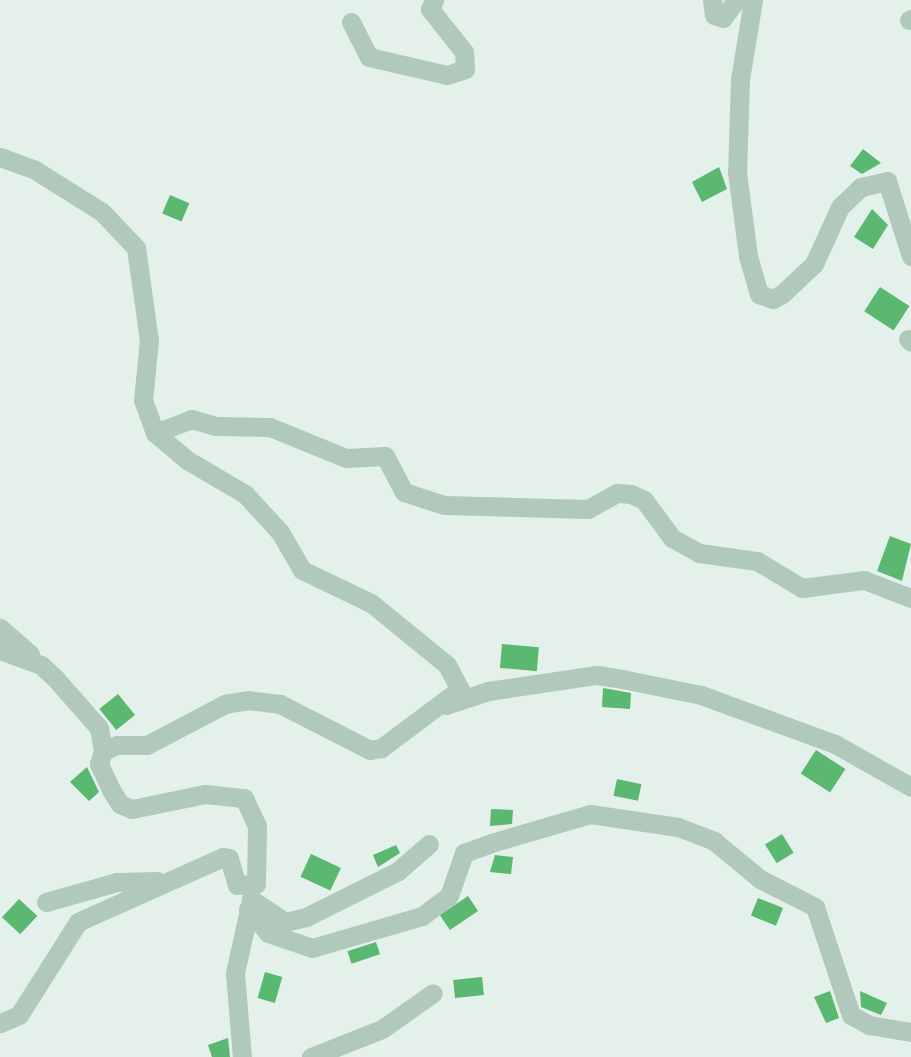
<!DOCTYPE html>
<html>
<head>
<meta charset="utf-8">
<style>
	body { margin:0 }
	#map { position:relative; width:911px; height:1057px; overflow:hidden; background:#e3f1ea; font-family:Cabin,sans-serif }
	div>[style] { position:absolute }
	.building>* { inset:0; background:#5ab870; transform-origin:0 0 }
	.minor>* { height:19px; margin:-9.5px; padding:0 9.5px; transform-origin:9.5px; border-radius:9.5px; background:#b0c9bb }
	span { translate:-50% -50%; white-space:nowrap; text-align:center; line-height:1.15; -webkit-text-stroke:5px #eff9f5; paint-order:stroke }
</style>
</head>
<body>
<div id="map">
	<div class="building">
		<i style="clip-path:polygon(863px 149px,881px 163px,862px 174px,850px 166px)"></i>
		<i style="clip-path:polygon(719px 167px,727px 189px,702px 202px,692px 182px)"></i>
		<i style="left:170px;top:195px;width:21px;height:20px;rotate:23deg"></i>
		<i style="clip-path:polygon(872px 209px,888px 225px,873px 249px,854px 237px)"></i>
		<i style="left:880px;top:287px;width:35px;height:29px;rotate:33deg"></i>
		<i style="clip-path:polygon(890px 536px,911px 544px,902px 581px,877px 571px)"></i>
		<i style="left:502px;top:644px;width:37px;height:24px;rotate:5deg"></i>
		<i style="clip-path:polygon(603px 688px,631px 693px,630px 709px,602px 707px)"></i>
		<i style="left:118px;top:694px;width:27px;height:24px;rotate:51deg"></i>
		<i style="left:816px;top:750px;width:35px;height:28px;rotate:33deg"></i>
		<i style="clip-path:polygon(87px 767px,99px 792px,89px 801px,70px 782px)"></i>
		<i style="left:617px;top:779px;width:25px;height:17px;rotate:12deg"></i>
		<i style="clip-path:polygon(491px 809px,513px 810px,512px 824px,490px 826px)"></i>
		<i style="left:782px;top:834px;width:22px;height:20px;rotate:58deg"></i>
		<i style="clip-path:polygon(396px 845px,400px 853px,378px 867px,373px 855px)"></i>
		<i style="left:311px;top:854px;width:33px;height:25px;rotate:25deg"></i>
		<i style="clip-path:polygon(495px 855px,513px 857px,511px 874px,490px 872px)"></i>
		<i style="left:468px;top:896px;width:18px;height:34px;rotate:56deg"></i>
		<i style="left:758px;top:898px;width:27px;height:19px;rotate:22deg"></i>
		<i style="left:19px;top:899px;width:25px;height:25px;rotate:43deg"></i>
		<i style="left:376px;top:942px;width:13px;height:30px;rotate:72deg"></i>
		<i style="left:265px;top:972px;width:18px;height:27px;rotate:16deg"></i>
		<i style="left:482px;top:977px;width:18px;height:29px;rotate:84deg"></i>
		<i style="clip-path:polygon(830px 991px,839px 1018px,826px 1023px,814px 997px)"></i>
		<i style="clip-path:polygon(860px 991px,887px 1003px,881px 1015px,861px 1007px)"></i>
		<i style="clip-path:polygon(228px 1038px,230px 1057px,212px 1057px,208px 1045px)"></i>
	</div>
	<div class="minor">
		<i style="left:712px;top:0;width:15px;rotate:82deg"></i>
		<i style="left:714px;top:15px;width:9px;rotate:18deg"></i>
		<i style="left:723px;top:18px;width:22px;rotate:-54deg"></i>
		<i style="left:753px;top:0;width:80px;rotate:99.3deg"></i>
		<i style="left:740px;top:79px;width:93px;rotate:91.8deg"></i>
		<i style="left:737px;top:172px;width:85px;rotate:82.5deg"></i>
		<i style="left:748px;top:256px;width:40px;rotate:74deg"></i>
		<i style="left:759px;top:294px;width:15px;rotate:20deg"></i>
		<i style="left:773px;top:299px;width:10px;rotate:-29deg"></i>
		<i style="left:782px;top:294px;width:44px;rotate:-43.2deg"></i>
		<i style="left:814px;top:264px;width:63px;rotate:-65.5deg"></i>
		<i style="left:840px;top:207px;width:29px;rotate:-44deg"></i>
		<i style="left:861px;top:187px;width:27px;rotate:-13deg"></i>
		<i style="left:887px;top:181px;width:79px;rotate:72.3deg"></i>
		<i style="left:909px;top:20px;width:2px;rotate:-27deg"></i>
		<i style="left:351px;top:22px;width:39px;rotate:63deg"></i>
		<i style="left:369px;top:57px;width:80px;rotate:13deg"></i>
		<i style="left:447px;top:75px;width:19px;rotate:-18deg"></i>
		<i style="left:465px;top:69px;width:17px;rotate:-93deg"></i>
		<i style="left:464px;top:52px;width:55px;rotate:-128.3deg"></i>
		<i style="left:430px;top:9px;width:10px;rotate:-66deg"></i>
		<i style="left:0;top:157px;width:37px;rotate:20deg"></i>
		<i style="left:35px;top:170px;width:79px;rotate:32.1deg"></i>
		<i style="left:102px;top:212px;width:50px;rotate:46.6deg"></i>
		<i style="left:136px;top:248px;width:93px;rotate:82deg"></i>
		<i style="left:149px;top:340px;width:60px;rotate:95.7deg"></i>
		<i style="left:143px;top:400px;width:35px;rotate:70deg"></i>
		<i style="left:155px;top:433px;width:42px;rotate:40.2deg"></i>
		<i style="left:187px;top:460px;width:67px;rotate:30.4deg"></i>
		<i style="left:245px;top:494px;width:52px;rotate:47.4deg"></i>
		<i style="left:280px;top:532px;width:44px;rotate:59.9deg"></i>
		<i style="left:302px;top:570px;width:76px;rotate:25.6deg"></i>
		<i style="left:371px;top:603px;width:98px;rotate:39.2deg"></i>
		<i style="left:447px;top:665px;width:27px;rotate:62deg"></i>
		<i style="left:460px;top:689px;width:99px;rotate:143.2deg"></i>
		<i style="left:381px;top:748px;width:11px;rotate:170deg"></i>
		<i style="left:370px;top:750px;width:101px;rotate:-152.9deg"></i>
		<i style="left:280px;top:704px;width:31px;rotate:-173deg"></i>
		<i style="left:249px;top:700px;width:24px;rotate:171deg"></i>
		<i style="left:225px;top:704px;width:88px;rotate:152.3deg"></i>
		<i style="left:147px;top:745px;width:30px;rotate:180deg"></i>
		<i style="left:117px;top:745px;width:15px;rotate:157deg"></i>
		<i style="left:103px;top:751px;width:14px;rotate:107deg"></i>
		<i style="left:99px;top:764px;width:29px;rotate:65deg"></i>
		<i style="left:111px;top:790px;width:17px;rotate:57deg"></i>
		<i style="left:120px;top:804px;width:13px;rotate:23deg"></i>
		<i style="left:132px;top:809px;width:75px;rotate:-11.6deg"></i>
		<i style="left:205px;top:794px;width:39px;rotate:6deg"></i>
		<i style="left:244px;top:798px;width:31px;rotate:65deg"></i>
		<i style="left:257px;top:826px;width:58px;rotate:91deg"></i>
		<i style="left:256px;top:884px;width:19px;rotate:177deg"></i>
		<i style="left:237px;top:885px;width:28px;rotate:-107deg"></i>
		<i style="left:229px;top:858px;width:6px;rotate:-171deg"></i>
		<i style="left:223px;top:857px;width:159px;rotate:155.9deg"></i>
		<i style="left:78px;top:922px;width:110px;rotate:122.4deg"></i>
		<i style="left:19px;top:1015px;width:21px;rotate:157deg"></i>
		<i style="left:908px;top:339px;width:4px;rotate:45deg"></i>
		<i style="left:155px;top:433px;width:39px;rotate:-21deg"></i>
		<i style="left:191px;top:419px;width:26px;rotate:16deg"></i>
		<i style="left:216px;top:426px;width:54px;rotate:1.1deg"></i>
		<i style="left:270px;top:427px;width:82px;rotate:22.2deg"></i>
		<i style="left:346px;top:458px;width:39px;rotate:-3deg"></i>
		<i style="left:385px;top:456px;width:41px;rotate:62.2deg"></i>
		<i style="left:404px;top:492px;width:42px;rotate:18deg"></i>
		<i style="left:444px;top:505px;width:144px;rotate:1.6deg"></i>
		<i style="left:588px;top:509px;width:33px;rotate:-29deg"></i>
		<i style="left:617px;top:493px;width:14px;rotate:4deg"></i>
		<i style="left:631px;top:494px;width:14px;rotate:25deg"></i>
		<i style="left:644px;top:500px;width:47px;rotate:53.6deg"></i>
		<i style="left:672px;top:538px;width:31px;rotate:29deg"></i>
		<i style="left:699px;top:553px;width:59px;rotate:7.9deg"></i>
		<i style="left:757px;top:561px;width:52px;rotate:31deg"></i>
		<i style="left:802px;top:588px;width:63px;rotate:-7.4deg"></i>
		<i style="left:864px;top:580px;width:50px;rotate:21deg"></i>
		<i style="left:0;top:628px;width:40px;rotate:41deg"></i>
		<i style="left:0;top:650px;width:44px;rotate:20.1deg"></i>
		<i style="left:41px;top:665px;width:19px;rotate:43deg"></i>
		<i style="left:55px;top:678px;width:67px;rotate:48.7deg"></i>
		<i style="left:99px;top:728px;width:23px;rotate:80deg"></i>
		<i style="left:446px;top:705px;width:44px;rotate:-18.4deg"></i>
		<i style="left:488px;top:691px;width:110px;rotate:-8.4deg"></i>
		<i style="left:597px;top:675px;width:25px;rotate:9deg"></i>
		<i style="left:622px;top:679px;width:81px;rotate:11.4deg"></i>
		<i style="left:701px;top:695px;width:143px;rotate:20.1deg"></i>
		<i style="left:835px;top:744px;width:87px;rotate:29.5deg"></i>
		<i style="left:251px;top:899px;width:41px;rotate:34.1deg"></i>
		<i style="left:285px;top:922px;width:22px;rotate:-13deg"></i>
		<i style="left:306px;top:917px;width:103px;rotate:-26.6deg"></i>
		<i style="left:398px;top:871px;width:41px;rotate:-41.1deg"></i>
		<i style="left:46px;top:902px;width:74px;rotate:-15.7deg"></i>
		<i style="left:117px;top:882px;width:40px;rotate:-1.4deg"></i>
		<i style="left:248px;top:909px;width:31px;rotate:50deg"></i>
		<i style="left:268px;top:933px;width:46px;rotate:18.8deg"></i>
		<i style="left:312px;top:948px;width:115px;rotate:-16.2deg"></i>
		<i style="left:422px;top:916px;width:34px;rotate:-37deg"></i>
		<i style="left:449px;top:896px;width:46px;rotate:-70.8deg"></i>
		<i style="left:464px;top:853px;width:29px;rotate:-20deg"></i>
		<i style="left:491px;top:843px;width:103px;rotate:-16.3deg"></i>
		<i style="left:590px;top:814px;width:89px;rotate:8.4deg"></i>
		<i style="left:678px;top:827px;width:39px;rotate:21deg"></i>
		<i style="left:714px;top:841px;width:60px;rotate:39.6deg"></i>
		<i style="left:760px;top:879px;width:62px;rotate:27deg"></i>
		<i style="left:815px;top:907px;width:114px;rotate:71.6deg"></i>
		<i style="left:851px;top:1015px;width:21px;rotate:29deg"></i>
		<i style="left:869px;top:1025px;width:43px;rotate:9.5deg"></i>
		<i style="left:242px;top:1057px;width:84px;rotate:-94.8deg"></i>
		<i style="left:235px;top:973px;width:75px;rotate:-77.6deg"></i>
		<i style="left:311px;top:1057px;width:76px;rotate:-21.5deg"></i>
		<i style="left:382px;top:1029px;width:62px;rotate:-35.2deg"></i>
	</div>
</div>
</body>
</html>
